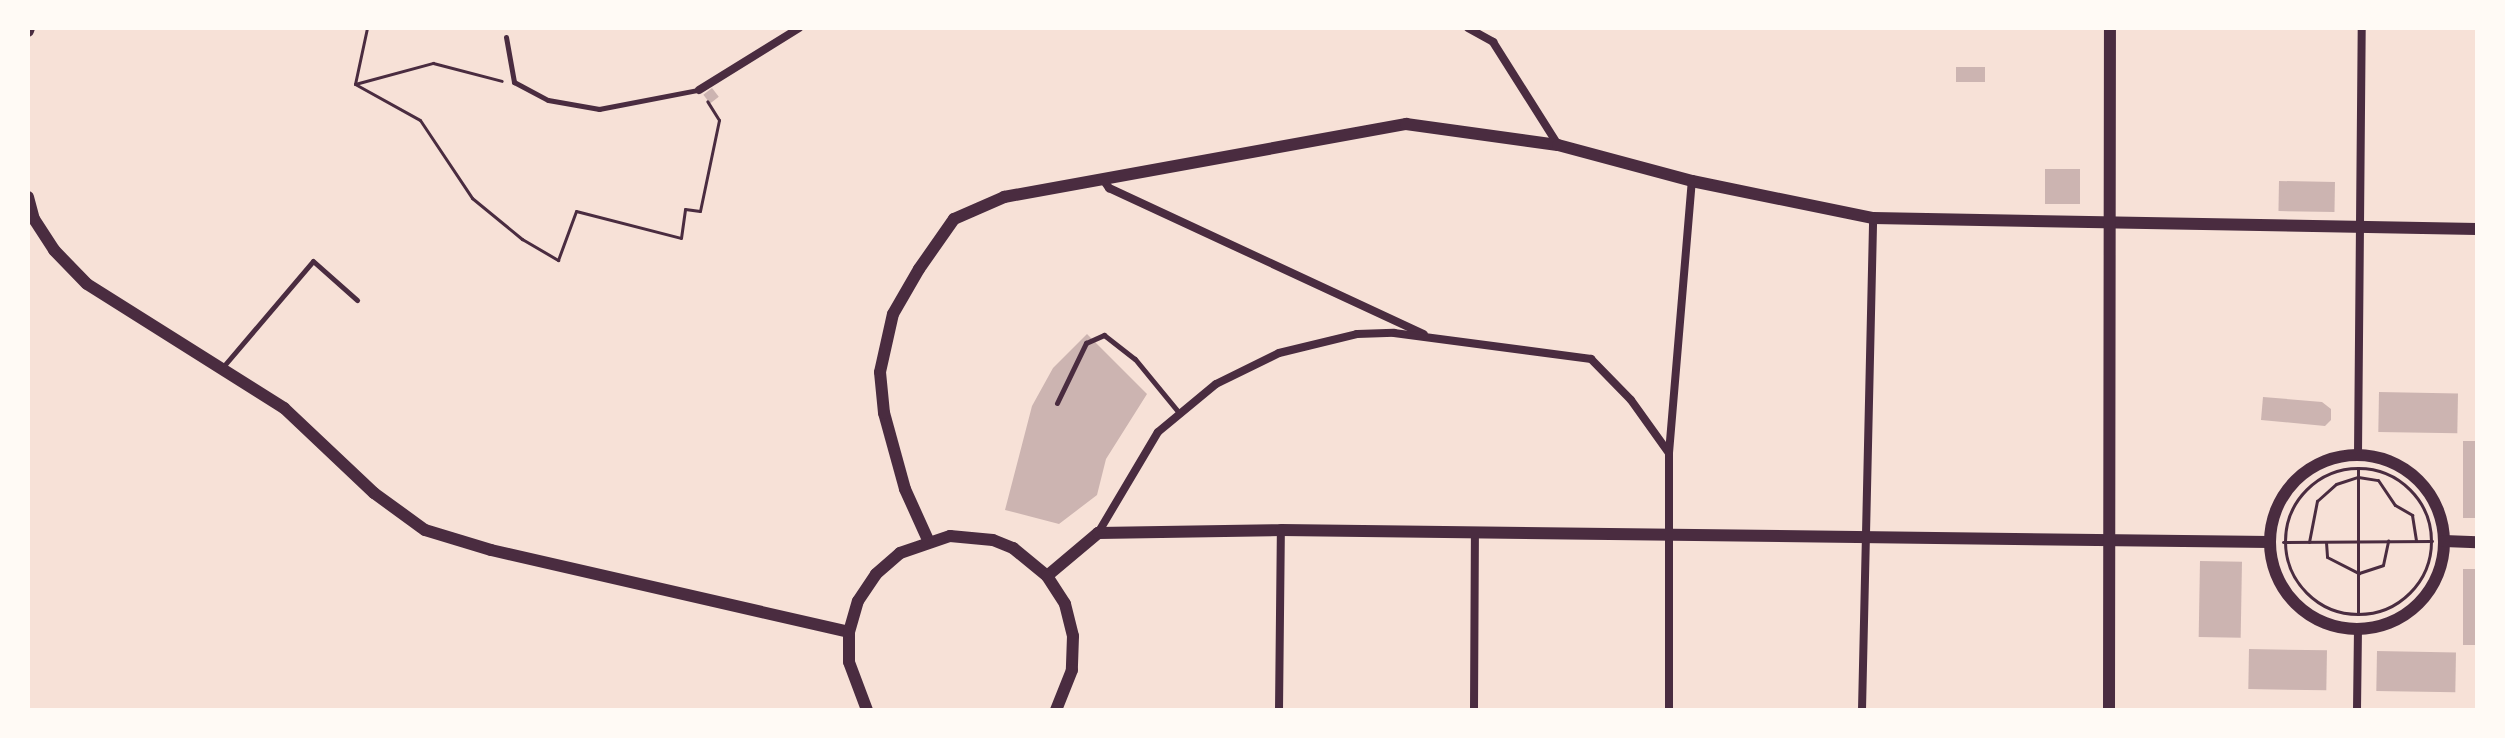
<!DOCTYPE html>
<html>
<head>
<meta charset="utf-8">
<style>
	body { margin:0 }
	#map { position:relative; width:2505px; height:738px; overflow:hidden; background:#f7e1d7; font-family:Arial,sans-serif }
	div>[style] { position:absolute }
	.building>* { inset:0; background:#ccb4b1; transform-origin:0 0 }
	.path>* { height:3px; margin:-1.5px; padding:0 1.5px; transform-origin:1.5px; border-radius:1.5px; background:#4a2c40 }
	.path>.ring { margin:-1.5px; padding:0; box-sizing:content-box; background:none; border:3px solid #4a2c40; border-radius:50% }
	.service>* { height:5px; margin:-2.5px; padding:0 2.5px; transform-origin:2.5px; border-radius:2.5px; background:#4a2c40 }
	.minor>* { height:8px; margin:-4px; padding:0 4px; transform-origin:4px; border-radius:4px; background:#4a2c40 }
	.tertiary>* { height:12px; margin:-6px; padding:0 6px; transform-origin:6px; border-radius:6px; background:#4a2c40 }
	.tertiary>.ring { margin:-6px; padding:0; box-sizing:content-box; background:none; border:12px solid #4a2c40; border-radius:50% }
	span { translate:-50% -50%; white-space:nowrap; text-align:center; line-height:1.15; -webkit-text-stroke:8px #fffaf5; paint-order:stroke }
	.frame { position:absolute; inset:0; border:30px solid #fffaf5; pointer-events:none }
</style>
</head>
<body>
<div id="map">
	<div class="building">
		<i style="left:1956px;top:67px;width:29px;height:15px"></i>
		<i style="left:712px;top:88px;width:11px;height:11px;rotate:52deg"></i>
		<i style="left:2045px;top:169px;width:35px;height:35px"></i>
		<i style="left:2279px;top:181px;width:56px;height:30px;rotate:1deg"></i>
		<i style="clip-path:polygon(1087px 334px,1147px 394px,1106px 459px,1097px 495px,1059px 524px,1005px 510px,1032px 406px,1053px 368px)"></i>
		<i style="left:2379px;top:392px;width:79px;height:40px;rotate:1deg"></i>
		<i style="clip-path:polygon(2263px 397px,2322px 402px,2331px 409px,2331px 420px,2325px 426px,2261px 420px)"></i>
		<i style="left:2463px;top:441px;width:14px;height:77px"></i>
		<i style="left:2200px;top:561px;width:42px;height:76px;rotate:1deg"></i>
		<i style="left:2463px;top:569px;width:14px;height:76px"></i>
		<i style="left:2249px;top:649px;width:78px;height:40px;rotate:1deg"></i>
		<i style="left:2377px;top:651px;width:79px;height:40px;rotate:1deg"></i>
	</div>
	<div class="path">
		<i style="left:367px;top:28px;width:57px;rotate:102.1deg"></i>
		<i style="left:355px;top:84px;width:74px;rotate:29deg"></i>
		<i style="left:420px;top:120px;width:94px;rotate:56.3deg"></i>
		<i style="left:472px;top:198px;width:65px;rotate:39.4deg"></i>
		<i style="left:522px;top:239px;width:42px;rotate:30.3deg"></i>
		<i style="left:558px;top:260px;width:52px;rotate:-69.8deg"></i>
		<i style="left:576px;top:211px;width:108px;rotate:14.4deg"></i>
		<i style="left:681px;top:238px;width:29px;rotate:-82deg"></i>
		<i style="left:685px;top:209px;width:15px;rotate:8deg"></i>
		<i style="left:700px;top:211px;width:93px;rotate:-78.2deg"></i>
		<i style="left:719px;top:120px;width:22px;rotate:-122deg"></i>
		<i style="left:355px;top:84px;width:81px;rotate:-15.1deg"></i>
		<i style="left:433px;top:63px;width:71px;rotate:14.6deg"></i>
		<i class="ring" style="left:2285px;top:468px;width:143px;height:143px"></i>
		<i style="left:2358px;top:469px;width:145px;rotate:90deg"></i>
		<i style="left:2283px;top:542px;width:149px;rotate:-0.4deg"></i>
		<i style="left:2309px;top:542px;width:42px;rotate:-79deg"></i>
		<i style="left:2317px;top:501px;width:25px;rotate:-42deg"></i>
		<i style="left:2336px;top:484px;width:23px;rotate:-18deg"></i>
		<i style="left:2358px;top:477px;width:20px;rotate:9deg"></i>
		<i style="left:2378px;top:480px;width:30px;rotate:56deg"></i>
		<i style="left:2395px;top:505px;width:20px;rotate:30deg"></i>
		<i style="left:2412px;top:515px;width:26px;rotate:81deg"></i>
		<i style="left:2326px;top:542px;width:15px;rotate:86deg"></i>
		<i style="left:2327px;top:557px;width:36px;rotate:27deg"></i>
		<i style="left:2359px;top:573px;width:25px;rotate:-18deg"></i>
		<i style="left:2383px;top:565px;width:25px;rotate:-78deg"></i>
	</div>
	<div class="service">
		<i style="left:506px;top:37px;width:46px;rotate:79.9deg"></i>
		<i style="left:514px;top:82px;width:38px;rotate:28deg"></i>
		<i style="left:548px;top:100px;width:52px;rotate:10deg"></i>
		<i style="left:599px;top:109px;width:101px;rotate:-10.9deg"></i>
		<i style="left:222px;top:368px;width:140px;rotate:-49.6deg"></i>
		<i style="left:313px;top:261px;width:59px;rotate:41.6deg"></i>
		<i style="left:1057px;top:403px;width:67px;rotate:-64.2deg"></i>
		<i style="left:1086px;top:343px;width:20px;rotate:-24deg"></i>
		<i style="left:1104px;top:335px;width:39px;rotate:38deg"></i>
		<i style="left:1135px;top:359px;width:71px;rotate:50.7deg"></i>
	</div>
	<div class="minor">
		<i style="left:1468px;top:28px;width:29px;rotate:29deg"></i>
		<i style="left:1493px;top:42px;width:122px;rotate:57.7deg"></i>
		<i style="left:699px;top:90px;width:118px;rotate:-31.8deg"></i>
		<i style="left:1104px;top:181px;width:9px;rotate:54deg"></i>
		<i style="left:1109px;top:188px;width:347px;rotate:24.9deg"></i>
		<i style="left:2358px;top:454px;width:426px;rotate:-89.5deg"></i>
		<i style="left:1098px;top:533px;width:117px;rotate:-59.3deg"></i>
		<i style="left:1158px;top:432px;width:75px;rotate:-39.6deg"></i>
		<i style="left:1216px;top:384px;width:70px;rotate:-26.2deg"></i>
		<i style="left:1279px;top:353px;width:80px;rotate:-13.7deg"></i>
		<i style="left:1357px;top:334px;width:37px;rotate:-2deg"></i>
		<i style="left:1394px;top:333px;width:199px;rotate:7.5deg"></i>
		<i style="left:1591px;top:359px;width:57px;rotate:45.7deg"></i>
		<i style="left:1631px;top:400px;width:65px;rotate:54.4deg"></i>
		<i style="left:1279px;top:710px;width:180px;rotate:-89.4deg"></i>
		<i style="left:1474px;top:710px;width:174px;rotate:-89.7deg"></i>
		<i style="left:1669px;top:710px;width:257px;rotate:-90deg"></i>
		<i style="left:1669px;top:453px;width:273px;rotate:-85.2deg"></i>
		<i style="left:1862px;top:710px;width:492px;rotate:-88.7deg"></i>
		<i style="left:2357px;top:710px;width:81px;rotate:-89.3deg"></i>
	</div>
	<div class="tertiary">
		<i style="left:28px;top:31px;width:3px;rotate:-72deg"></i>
		<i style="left:28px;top:197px;width:23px;rotate:75deg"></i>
		<i style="left:34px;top:219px;width:37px;rotate:57deg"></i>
		<i style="left:54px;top:250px;width:47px;rotate:45.9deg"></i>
		<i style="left:87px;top:284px;width:233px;rotate:32.2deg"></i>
		<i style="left:284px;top:408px;width:124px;rotate:43.4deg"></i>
		<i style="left:374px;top:493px;width:63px;rotate:36deg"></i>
		<i style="left:425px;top:530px;width:69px;rotate:16.9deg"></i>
		<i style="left:491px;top:550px;width:367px;rotate:12.9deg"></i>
		<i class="ring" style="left:2270px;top:455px;width:162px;height:162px"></i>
		<i style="left:928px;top:540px;width:56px;rotate:-114.3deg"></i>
		<i style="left:905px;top:489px;width:79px;rotate:-105.4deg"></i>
		<i style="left:884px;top:413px;width:41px;rotate:-95.6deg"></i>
		<i style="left:880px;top:372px;width:59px;rotate:-77.4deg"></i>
		<i style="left:893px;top:314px;width:52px;rotate:-60deg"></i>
		<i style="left:919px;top:269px;width:61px;rotate:-55deg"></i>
		<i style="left:954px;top:219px;width:55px;rotate:-23.7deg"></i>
		<i style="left:1004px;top:197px;width:409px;rotate:-10.3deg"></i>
		<i style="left:1406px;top:124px;width:153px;rotate:7.9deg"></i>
		<i style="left:1558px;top:145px;width:139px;rotate:15deg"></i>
		<i style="left:1692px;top:181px;width:185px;rotate:11.6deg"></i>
		<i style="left:1873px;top:218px;width:604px;rotate:1.04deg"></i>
		<i style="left:2444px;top:541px;width:33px;rotate:2deg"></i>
		<i style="left:1047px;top:576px;width:67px;rotate:-40.1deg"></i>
		<i style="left:1098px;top:533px;width:183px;rotate:-0.9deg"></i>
		<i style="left:1281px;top:530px;width:989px;rotate:0.7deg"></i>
		<i style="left:867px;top:710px;width:51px;rotate:-110.6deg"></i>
		<i style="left:849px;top:662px;width:30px;rotate:-90deg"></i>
		<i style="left:849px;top:632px;width:32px;rotate:-74deg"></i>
		<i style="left:858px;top:601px;width:32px;rotate:-56deg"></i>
		<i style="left:876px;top:574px;width:32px;rotate:-41deg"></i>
		<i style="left:900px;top:553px;width:53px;rotate:-18.8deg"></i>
		<i style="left:950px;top:536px;width:43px;rotate:5.3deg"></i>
		<i style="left:993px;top:540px;width:22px;rotate:22deg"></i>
		<i style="left:1013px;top:548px;width:44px;rotate:39.5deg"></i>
		<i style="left:1047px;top:576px;width:33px;rotate:57deg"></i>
		<i style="left:1065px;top:604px;width:33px;rotate:76deg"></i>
		<i style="left:1073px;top:636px;width:34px;rotate:92deg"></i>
		<i style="left:1072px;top:670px;width:43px;rotate:111.8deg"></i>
		<i style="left:2109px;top:710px;width:682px;rotate:-89.92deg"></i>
	</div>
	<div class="frame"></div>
</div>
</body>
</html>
